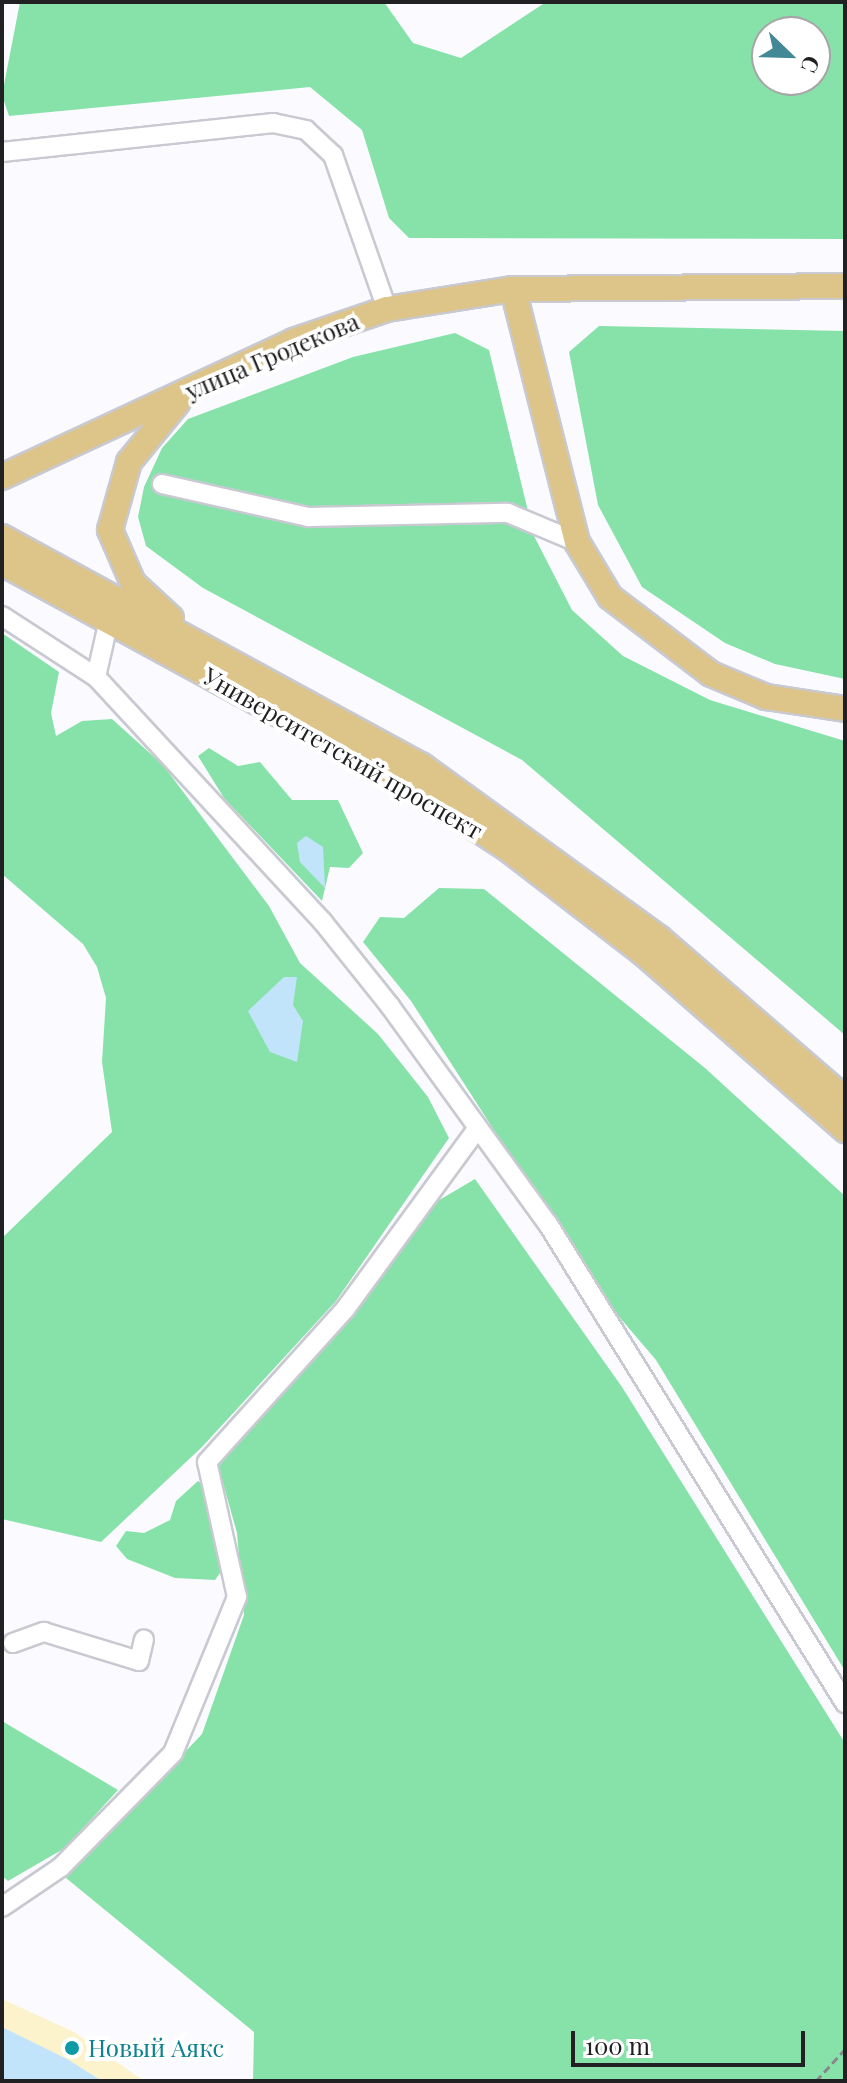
<!DOCTYPE html>
<html>
<head>
<meta charset="utf-8">
<style>
	body { margin:0 }
	#map { position:relative; width:847px; height:2083px; overflow:hidden; background:#fbfbff; font-family:"Playfair Display",serif }
	div>[style] { position:absolute }
	.forest>* { inset:0; background:#87e2aa }
	.sand>* { inset:0; background:#fcf2cc }
	.water>* { inset:0; background:#c1e4fa }
	.path>* { height:3px; margin-top:-1.5px; transform-origin:0; background:repeating-linear-gradient(90deg,#88888c 0 8px,transparent 0 12px) }
	.roads { filter:drop-shadow(2px 0 #c8c9d1) drop-shadow(-2px 0 #c8c9d1) drop-shadow(0 2px #c8c9d1) drop-shadow(0 -2px #c8c9d1) }
	.minor>* { height:18px; margin:-9px; padding:0 9px; transform-origin:9px; border-radius:9px; background:#fff }
	.major>* { height:24px; margin:-12px; padding:0 12px; transform-origin:12px; border-radius:12px; background:#ddc489 }
	.dots>* { width:22px; height:22px; translate:-50% -50%; box-sizing:border-box; border:4px solid #fff; border-radius:50% }
	span { translate:-50% -50%; white-space:nowrap; text-align:center; line-height:1.15; -webkit-text-stroke:8px #fff; paint-order:stroke }
	.street-label { font-size:24px; color:#212124 }
	.culture-label { font-size:24px; color:#0d838f }
	.left { translate:0 -50%; text-align:left }
	.frame { position:absolute; inset:0; border:4px solid #212124; pointer-events:none }
	.north { position:absolute; left:751px; top:16px; width:80px; height:80px; box-sizing:border-box; background:#fff; border:2px solid #a6a6a7; border-radius:50%; rotate:113deg; font-size:22px; font-weight:700; line-height:32px; text-align:center; color:#212124 }
	.north::after { content:''; display:block; margin:auto; width:28px; height:36px; background:#438895; clip-path:polygon(50% 0,100% 100%,50% 72%,0 100%) }
	.scale { position:absolute; left:571px; top:2031px; width:234px; height:36px; box-sizing:border-box; border:4px solid #212124; border-top:0; padding-left:10px; font-size:24px; line-height:28px; white-space:nowrap; color:#212124; -webkit-text-stroke:6px #fff; paint-order:stroke }
</style>
</head>
<body>
<div id="map">
	<div class="forest">
		<i style="clip-path:polygon(evenodd,20px 2px,384px 2px,413px 43px,461px 58px,546px 2px,845px 2px,845px 239px,409px 238px,389px 218px,362px 130px,310px 87px,9px 116px,2px 95px,20px 2px,815px 32px,815px 80px,767px 80px,767px 32px,815px 32px)"></i>
		<i style="clip-path:polygon(599px 326px,845px 331px,845px 679px,775px 664px,725px 643px,642px 587px,598px 505px,569px 352px)"></i>
		<i style="clip-path:polygon(455px 333px,489px 350px,534px 536px,572px 610px,623px 656px,710px 700px,845px 741px,845px 1035px,522px 760px,203px 588px,146px 546px,138px 517px,144px 487px,162px 448px,188px 419px,353px 357px)"></i>
		<i style="clip-path:polygon(2px 633px,59px 672px,51px 713px,56px 736px,82px 721px,112px 719px,163px 765px,269px 906px,300px 963px,378px 1034px,428px 1097px,449px 1138px,336px 1301px,202px 1447px,101px 1542px,2px 1519px,2px 1238px,112px 1132px,102px 1062px,106px 998px,97px 967px,83px 944px,2px 874px)"></i>
		<i style="clip-path:polygon(209px 748px,238px 766px,260px 762px,292px 800px,338px 800px,363px 853px,349px 868px,330px 867px,322px 901px,224px 798px,198px 756px)"></i>
		<i style="clip-path:polygon(439px 888px,484px 889px,705px 1068px,845px 1196px,845px 1671px,656px 1360px,598px 1292px,411px 1001px,363px 942px,380px 917px,404px 918px)"></i>
		<i style="clip-path:polygon(475px 1179px,622px 1387px,845px 1743px,845px 2081px,253px 2081px,254px 2032px,66px 1878px,202px 1734px,244px 1615px,237px 1533px,218px 1465px,424px 1209px)"></i>
		<i style="clip-path:polygon(198px 1481px,211px 1489px,225px 1566px,215px 1580px,175px 1578px,127px 1559px,116px 1546px,126px 1531px,144px 1533px,170px 1520px,176px 1501px)"></i>
		<i style="clip-path:polygon(2px 1721px,118px 1790px,65px 1848px,8px 1881px,2px 1876px)"></i>
	</div>
	<div class="sand">
		<i style="clip-path:polygon(2px 1999px,74px 2032px,144px 2081px,102px 2081px,2px 2027px)"></i>
	</div>
	<div class="water">
		<i style="clip-path:polygon(306px 836px,323px 847px,325px 888px,300px 862px,297px 843px)"></i>
		<i style="clip-path:polygon(284px 977px,297px 977px,293px 1005px,303px 1021px,297px 1062px,270px 1052px,248px 1011px)"></i>
		<i style="clip-path:polygon(2px 2027px,67px 2059px,102px 2081px,2px 2081px)"></i>
	</div>
	<div class="path">
		<i style="left:816px;top:2081px;width:43px;rotate:-47.8deg"></i>
	</div>
	<div class="roads">
		<div class="minor">
			<i style="left:2px;top:152px;width:273px;rotate:-6.1deg"></i>
			<i style="left:273px;top:123px;width:34px;rotate:12deg"></i>
			<i style="left:306px;top:130px;width:37px;rotate:43deg"></i>
			<i style="left:333px;top:155px;width:163px;rotate:70.7deg"></i>
			<i style="left:162px;top:484px;width:151px;rotate:12.7deg"></i>
			<i style="left:309px;top:517px;width:199px;rotate:-1.2deg"></i>
			<i style="left:508px;top:513px;width:75px;rotate:22.8deg"></i>
			<i style="left:2px;top:616px;width:112px;rotate:33deg"></i>
			<i style="left:96px;top:677px;width:333px;rotate:47.2deg"></i>
			<i style="left:322px;top:921px;width:109px;rotate:51.3deg"></i>
			<i style="left:390px;top:1006px;width:269px;rotate:54.1deg"></i>
			<i style="left:548px;top:1224px;width:564px;rotate:58.2deg"></i>
			<i style="left:96px;top:677px;width:58px;rotate:-77.2deg"></i>
			<i style="left:13px;top:1643px;width:33px;rotate:-20deg"></i>
			<i style="left:44px;top:1632px;width:99px;rotate:17deg"></i>
			<i style="left:139px;top:1661px;width:22px;rotate:-77deg"></i>
			<i style="left:2px;top:1907px;width:71px;rotate:-34.1deg"></i>
			<i style="left:61px;top:1867px;width:160px;rotate:-45.5deg"></i>
			<i style="left:173px;top:1753px;width:169px;rotate:-67.7deg"></i>
			<i style="left:237px;top:1597px;width:138px;rotate:-102.5deg"></i>
			<i style="left:207px;top:1462px;width:207px;rotate:-47.9deg"></i>
			<i style="left:346px;top:1308px;width:218px;rotate:-53.8deg"></i>
		</div>
		<div class="major">
			<i style="left:513px;top:289px;width:261px;rotate:75.8deg"></i>
			<i style="left:577px;top:542px;width:64px;rotate:59deg"></i>
			<i style="left:610px;top:597px;width:127px;rotate:37.3deg"></i>
			<i style="left:711px;top:674px;width:60px;rotate:22.7deg"></i>
			<i style="left:766px;top:697px;width:80px;rotate:8.6deg"></i>
			<i style="left:2px;top:477px;width:321px;rotate:-25deg"></i>
			<i style="left:293px;top:341px;width:99px;rotate:-18.8deg"></i>
			<i style="left:387px;top:309px;width:128px;rotate:-9deg"></i>
			<i style="left:513px;top:289px;width:332px;rotate:-0.5deg"></i>
			<i style="left:2px;top:537px;width:477px;rotate:28.6deg"></i>
			<i style="left:421px;top:765px;width:294px;rotate:36deg"></i>
			<i style="left:659px;top:938px;width:246px;rotate:40.9deg"></i>
			<i style="left:2px;top:563px;width:460px;rotate:28.6deg"></i>
			<i style="left:406px;top:783px;width:121px;rotate:32.9deg"></i>
			<i style="left:508px;top:849px;width:170px;rotate:37.6deg"></i>
			<i style="left:643px;top:953px;width:269px;rotate:41.2deg"></i>
			<i style="left:171px;top:618px;width:52px;rotate:-137.4deg"></i>
			<i style="left:133px;top:583px;width:58px;rotate:-113.5deg"></i>
			<i style="left:110px;top:530px;width:71px;rotate:-74.4deg"></i>
			<i style="left:129px;top:462px;width:77px;rotate:-50.8deg"></i>
		</div>
	</div>
	<div class="dots">
		<i style="left:72px;top:2048px;background:#0f9aa8"></i>
	</div>
	<div class="street-label">
		<span style="left:272px;top:356px;rotate:-23deg">улица Гродекова</span>
		<span style="left:343px;top:753px;rotate:30deg">Университетский проспект</span>
	</div>
	<div class="culture-label">
		<span class="left" style="left:88px;top:2048px">Новый Аякс</span>
	</div>
	<div class="frame"></div>
	<div class="north">С</div>
	<div class="scale">100 m</div>
</div>
</body>
</html>
